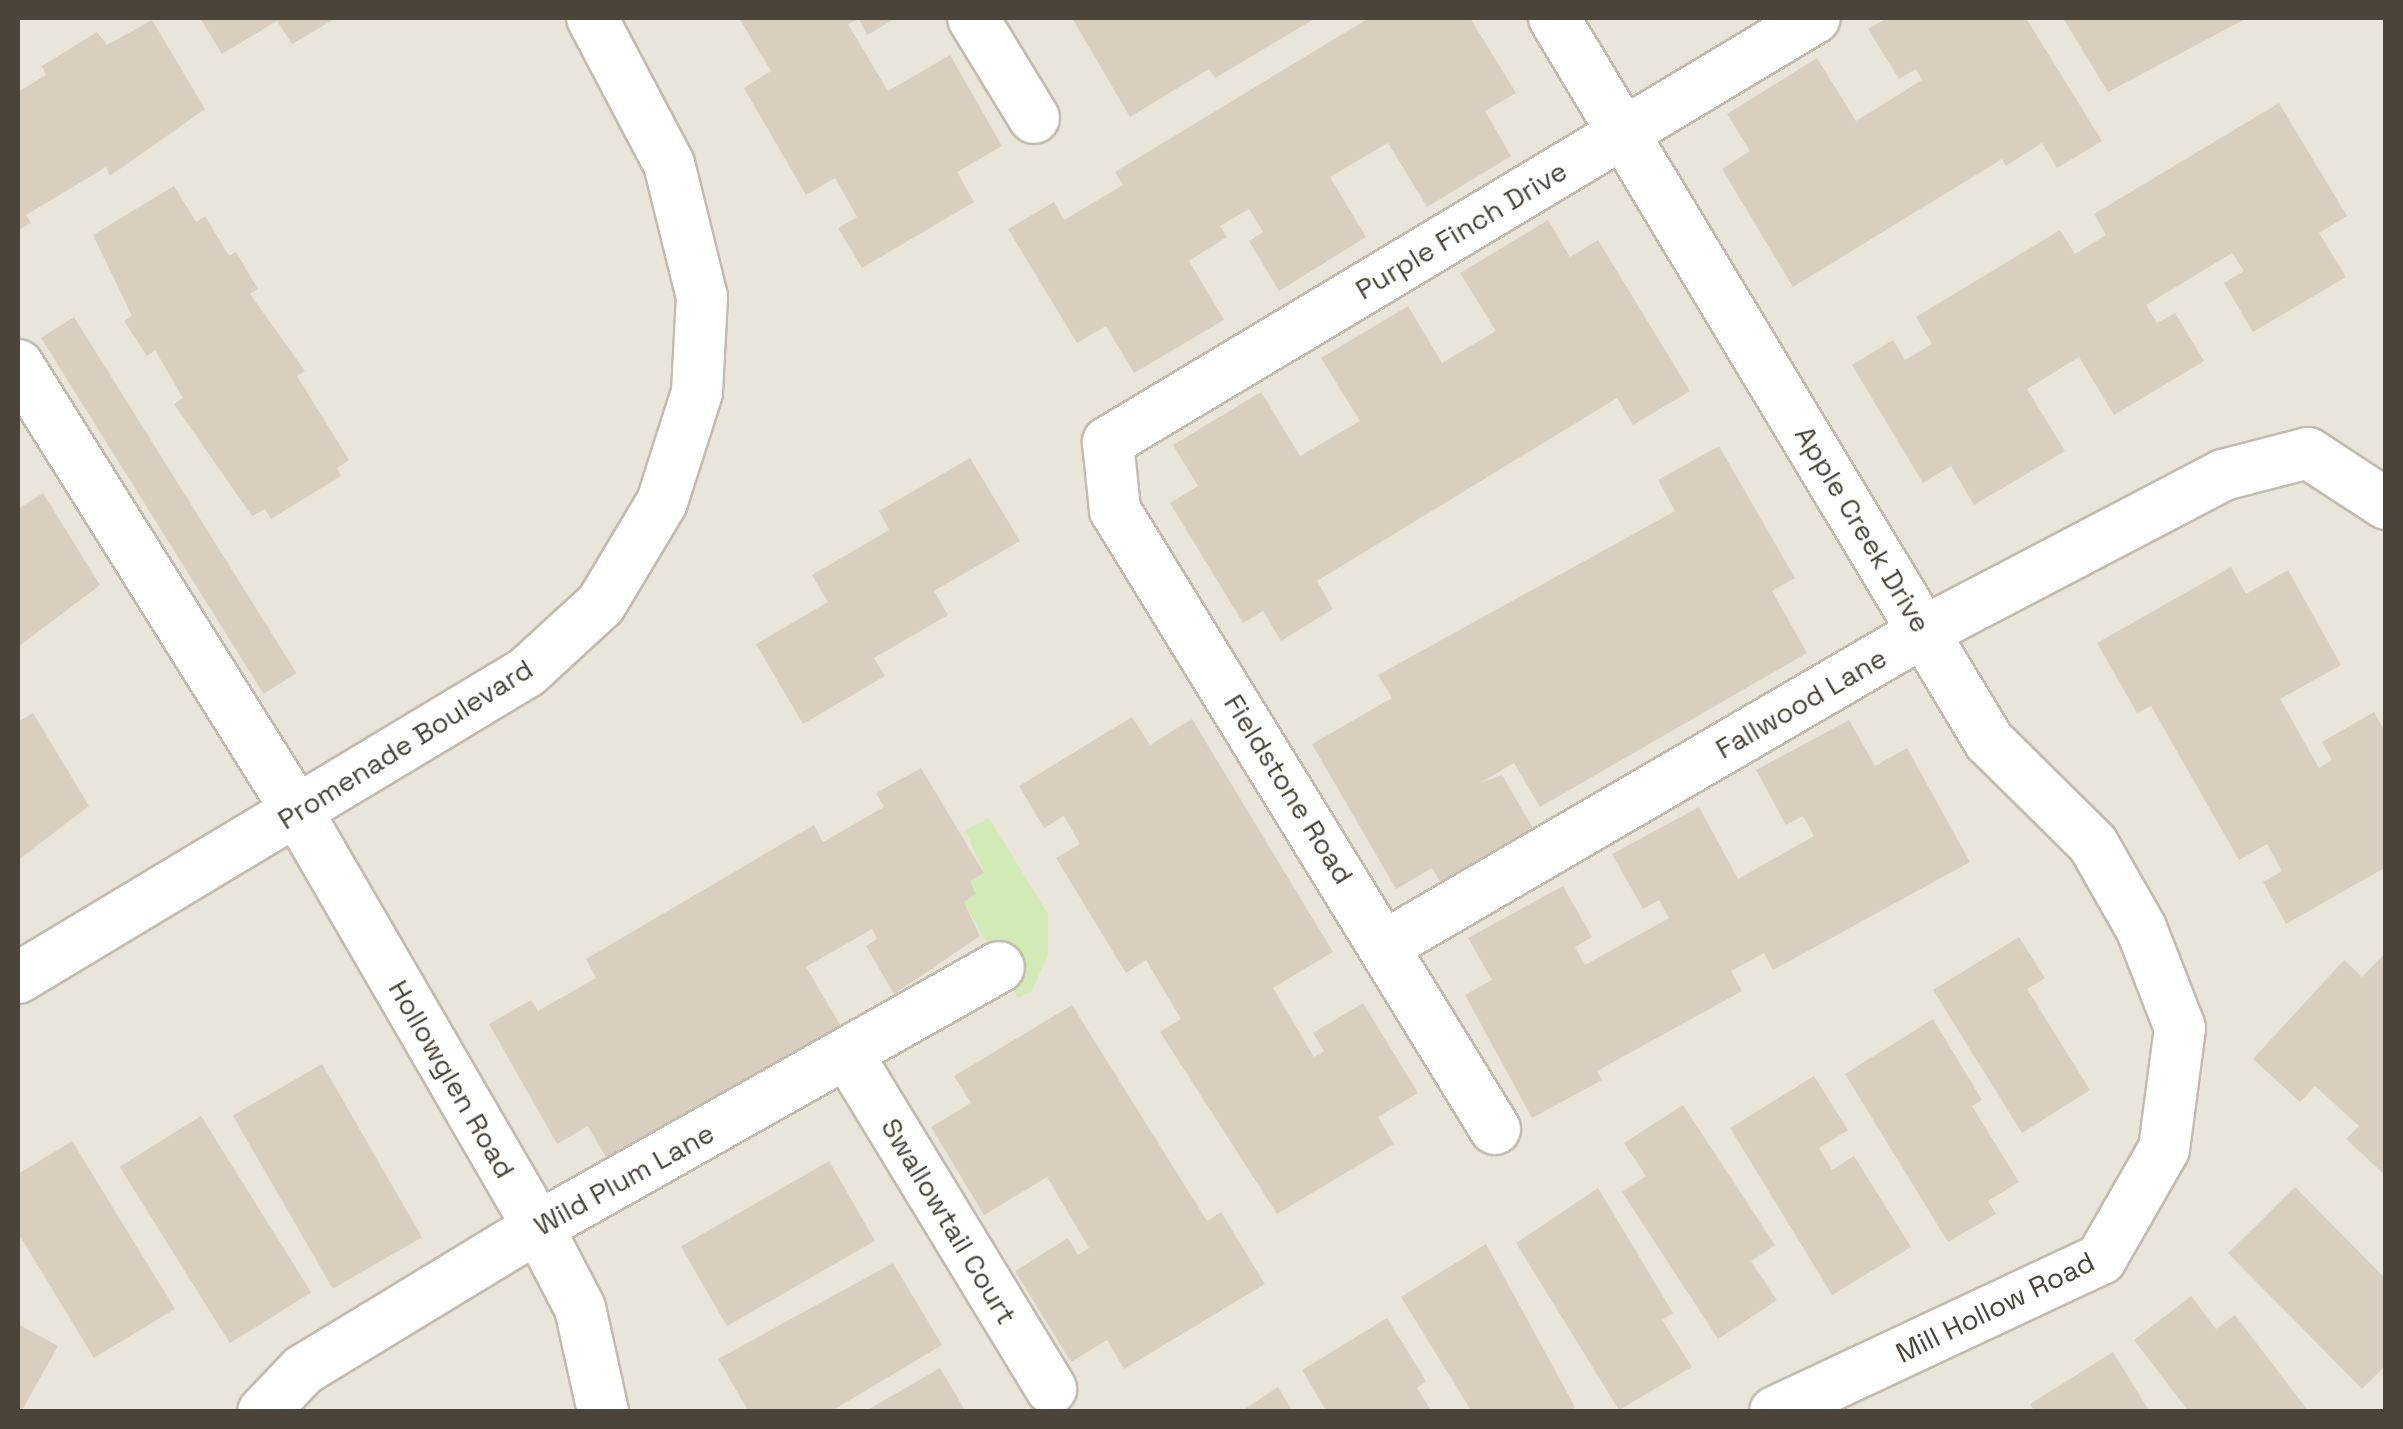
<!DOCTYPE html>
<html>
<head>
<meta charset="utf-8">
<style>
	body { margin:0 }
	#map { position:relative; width:2403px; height:1429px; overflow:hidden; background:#f6f3ec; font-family:"Space Grotesk",sans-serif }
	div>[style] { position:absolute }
	.residential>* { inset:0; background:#eae5da; transform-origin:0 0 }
	.green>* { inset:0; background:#d2eab5 }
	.building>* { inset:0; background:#d8cfc1; transform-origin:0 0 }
	.roads { filter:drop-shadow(2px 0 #c2bbae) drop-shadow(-2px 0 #c2bbae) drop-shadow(0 2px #c2bbae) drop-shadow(0 -2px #c2bbae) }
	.minor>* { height:50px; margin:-25px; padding:0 25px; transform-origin:25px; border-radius:25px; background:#fff }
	span { translate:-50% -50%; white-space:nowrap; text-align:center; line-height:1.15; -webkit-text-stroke:8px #fff; paint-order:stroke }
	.street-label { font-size:28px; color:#4b4439 }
	.frame { position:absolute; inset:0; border:20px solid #4b4439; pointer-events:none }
</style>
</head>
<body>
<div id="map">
	<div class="residential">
		<i style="left:18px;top:18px;width:2367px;height:1393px"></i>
	</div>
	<div class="green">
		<i style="clip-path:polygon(989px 818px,1048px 914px,1048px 955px,1031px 992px,1018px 998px,964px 902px,970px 881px,984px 872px,965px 830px)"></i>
	</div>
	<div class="building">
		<i style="clip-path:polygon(200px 18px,336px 18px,292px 44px,277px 21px,222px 54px)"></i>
		<i style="clip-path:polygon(739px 18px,896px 18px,867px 35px,859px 19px,848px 24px,888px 91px,950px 55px,1002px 146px,957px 172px,974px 202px,862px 268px,838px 228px,857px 217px,835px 178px,806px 195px,744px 88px,771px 71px)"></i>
		<i style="clip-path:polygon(1072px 18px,1316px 18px,1215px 78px,1209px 69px,1130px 117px)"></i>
		<i style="clip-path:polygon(1369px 18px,1470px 18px,1516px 93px,1485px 111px,1511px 156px,1427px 207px,1388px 143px,1330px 177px,1366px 237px,1279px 291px,1249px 241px,1263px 232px,1249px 209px,1220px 226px,1227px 237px,1189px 261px,1224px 320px,1134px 373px,1106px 326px,1077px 343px,1008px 229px,1054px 202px,1064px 220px,1123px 185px,1115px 172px)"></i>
		<i style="clip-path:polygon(1887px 18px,2026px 18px,2102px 141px,2057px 168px,2042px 143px,2006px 166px,2002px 159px,1793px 287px,1722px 169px,1750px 151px,1727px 114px,1817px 58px,1856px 121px,1922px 80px,1916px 69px,1899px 79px,1868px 29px)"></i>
		<i style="clip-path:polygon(2063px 18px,2247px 18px,2108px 92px)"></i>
		<i style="clip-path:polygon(152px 20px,205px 109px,110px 176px,106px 167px,26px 215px,31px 223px,18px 230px,18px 92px,46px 75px,42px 66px,97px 32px,107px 45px)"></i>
		<i style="clip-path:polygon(2279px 103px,2347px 216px,2319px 233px,2346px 277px,2253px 332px,2224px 283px,2244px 271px,2232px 253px,2146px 305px,2157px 323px,2175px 313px,2204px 361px,2114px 415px,2079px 357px,2027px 389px,2065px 451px,1974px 505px,1951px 466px,1923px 483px,1852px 365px,1893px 340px,1905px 360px,1932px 344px,1916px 317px,2060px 230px,2075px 254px,2106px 235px,2094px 214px)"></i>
		<i style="clip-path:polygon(174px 186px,196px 222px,205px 216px,229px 256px,236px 252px,258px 289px,250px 294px,305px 371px,297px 376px,349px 460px,337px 468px,341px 476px,271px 519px,265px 509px,252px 516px,174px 404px,183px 398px,155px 350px,147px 356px,124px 321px,132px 316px,93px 235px)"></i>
		<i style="clip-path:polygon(1548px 220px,1570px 257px,1598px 240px,1690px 391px,1633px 425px,1617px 398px,1317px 581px,1333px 609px,1281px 641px,1263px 611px,1243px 623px,1170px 503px,1198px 486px,1173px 445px,1261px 392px,1300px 456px,1360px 421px,1321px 358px,1408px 306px,1442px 363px,1496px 331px,1460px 273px)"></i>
		<i style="left:74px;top:317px;width:420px;height:39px;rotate:58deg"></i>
		<i style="clip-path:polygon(1719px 446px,1795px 578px,1772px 591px,1807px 653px,1540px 807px,1514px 763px,1480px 783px,1502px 775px,1534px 830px,1441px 883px,1432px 868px,1396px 889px,1312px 744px,1392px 698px,1378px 675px,1675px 511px,1658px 480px)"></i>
		<i style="clip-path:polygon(970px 458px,1020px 541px,934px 591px,948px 615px,874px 658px,885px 676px,803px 724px,756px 644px,828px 602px,812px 575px,889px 530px,879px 511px)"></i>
		<i style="clip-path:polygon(43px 493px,100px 585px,18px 647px,18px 509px)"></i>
		<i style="clip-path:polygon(2231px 567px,2246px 594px,2288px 570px,2341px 665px,2280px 699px,2319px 768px,2332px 760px,2322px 742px,2374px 712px,2386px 733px,2386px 867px,2286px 924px,2263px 882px,2282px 871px,2267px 844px,2239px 860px,2151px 706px,2137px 713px,2097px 643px)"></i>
		<i style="clip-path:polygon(33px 713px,89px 806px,18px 860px,18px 722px)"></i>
		<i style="clip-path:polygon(1132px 717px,1150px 745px,1192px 719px,1333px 952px,1273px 988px,1314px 1057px,1324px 1051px,1313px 1033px,1363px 1003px,1418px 1093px,1378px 1117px,1394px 1144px,1277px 1214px,1160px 1032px,1181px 1019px,1146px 960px,1126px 973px,1056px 858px,1080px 844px,1064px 816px,1044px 828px,1019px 786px)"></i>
		<i style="clip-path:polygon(1849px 720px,1875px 766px,1907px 748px,1970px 862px,1773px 970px,1764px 953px,1731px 971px,1742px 991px,1597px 1071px,1602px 1080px,1532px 1118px,1465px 995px,1492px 980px,1468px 938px,1563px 886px,1592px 937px,1575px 947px,1585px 965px,1669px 918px,1659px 900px,1643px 909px,1612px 854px,1699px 807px,1738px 879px,1814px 836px,1803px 816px,1786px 825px,1756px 770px)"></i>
		<i style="clip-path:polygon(921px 768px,984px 873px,970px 881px,976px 894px,964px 902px,980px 936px,894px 994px,866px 946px,877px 939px,872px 929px,806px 967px,842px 1028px,608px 1161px,588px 1126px,557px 1144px,489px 1024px,531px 1000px,538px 1011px,596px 978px,586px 959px,814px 825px,823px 842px,884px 807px,876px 793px)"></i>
		<i style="clip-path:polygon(2019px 937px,2045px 978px,2027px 989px,2090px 1090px,2022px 1133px,1933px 990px)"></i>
		<i style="clip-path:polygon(2386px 952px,2386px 1176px,2346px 1139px,2359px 1126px,2315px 1086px,2300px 1102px,2253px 1059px,2344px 960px,2362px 977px)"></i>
		<i style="clip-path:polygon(1072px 1005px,1207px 1221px,1221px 1212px,1265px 1284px,1124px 1369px,1107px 1340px,1071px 1362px,1015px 1271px,1068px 1238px,1078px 1255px,1089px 1248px,1047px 1177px,984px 1215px,931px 1127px,971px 1103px,954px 1076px)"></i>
		<i style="clip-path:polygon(1933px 1019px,1982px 1100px,1972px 1106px,2019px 1182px,1988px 1201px,1996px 1214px,1948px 1242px,1845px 1074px)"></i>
		<i style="left:322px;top:1064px;width:200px;height:103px;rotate:60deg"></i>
		<i style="clip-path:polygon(1814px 1076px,1848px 1130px,1819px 1148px,1832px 1170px,1854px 1156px,1911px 1247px,1832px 1295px,1730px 1128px)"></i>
		<i style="clip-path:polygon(1683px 1105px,1775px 1245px,1751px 1261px,1777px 1300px,1718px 1339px,1622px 1192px,1646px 1176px,1624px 1143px)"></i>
		<i style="left:201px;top:1116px;width:208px;height:96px;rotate:58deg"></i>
		<i style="clip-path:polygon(72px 1141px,175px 1309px,94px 1358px,18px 1233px,18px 1174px)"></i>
		<i style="left:829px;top:1161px;width:92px;height:171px;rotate:60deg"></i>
		<i style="clip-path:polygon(2295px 1187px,2386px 1279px,2386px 1365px,2362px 1389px,2228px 1253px)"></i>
		<i style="clip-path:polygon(1598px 1188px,1673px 1313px,1662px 1320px,1692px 1367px,1619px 1410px,1516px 1243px)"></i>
		<i style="clip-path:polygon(1486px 1244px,1575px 1407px,1569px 1412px,1472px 1412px,1401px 1297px)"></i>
		<i style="clip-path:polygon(893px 1263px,942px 1345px,830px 1412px,749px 1412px,718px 1359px)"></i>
		<i style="clip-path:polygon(2191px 1296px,2216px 1329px,2235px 1315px,2309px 1412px,2189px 1412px,2134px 1340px)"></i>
		<i style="clip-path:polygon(1387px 1318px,1426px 1381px,1417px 1388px,1432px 1412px,1327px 1412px,1302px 1370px)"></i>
		<i style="clip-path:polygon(18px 1324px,58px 1346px,21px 1412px,18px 1412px)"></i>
		<i style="clip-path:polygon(2113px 1352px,2150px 1412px,2035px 1412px,2030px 1404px)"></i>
		<i style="clip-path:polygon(940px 1368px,966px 1412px,864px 1412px)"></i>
		<i style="clip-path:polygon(1278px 1387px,1293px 1412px,1240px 1412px)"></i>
	</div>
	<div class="roads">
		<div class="minor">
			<i style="left:973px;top:18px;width:117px;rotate:58.6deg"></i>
			<i style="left:1554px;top:18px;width:844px;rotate:58.97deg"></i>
			<i style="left:1989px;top:741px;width:146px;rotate:44.7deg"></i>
			<i style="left:2093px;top:844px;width:97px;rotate:60.3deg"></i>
			<i style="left:2141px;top:928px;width:107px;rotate:68.7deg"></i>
			<i style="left:2180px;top:1028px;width:122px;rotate:97.5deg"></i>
			<i style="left:2164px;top:1149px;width:127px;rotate:119.8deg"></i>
			<i style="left:2101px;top:1259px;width:360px;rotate:154.9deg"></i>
			<i style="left:18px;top:365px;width:526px;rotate:57.97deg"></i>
			<i style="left:297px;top:811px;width:481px;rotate:59.9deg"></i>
			<i style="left:538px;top:1227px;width:91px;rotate:62.6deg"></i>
			<i style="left:580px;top:1308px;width:107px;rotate:77.5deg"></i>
			<i style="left:1386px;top:945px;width:624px;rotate:-30.22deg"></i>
			<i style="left:1925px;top:631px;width:336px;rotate:-27.6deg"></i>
			<i style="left:2223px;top:475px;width:88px;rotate:-14.5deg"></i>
			<i style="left:2308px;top:453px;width:93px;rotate:33.2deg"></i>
			<i style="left:18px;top:978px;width:594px;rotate:-31.01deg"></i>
			<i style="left:527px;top:672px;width:100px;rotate:-42.6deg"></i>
			<i style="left:601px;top:604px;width:119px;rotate:-59.1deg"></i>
			<i style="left:662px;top:502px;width:115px;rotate:-72.3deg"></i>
			<i style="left:697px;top:392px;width:95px;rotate:-87deg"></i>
			<i style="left:702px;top:297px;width:137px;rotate:-103.9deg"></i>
			<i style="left:669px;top:164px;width:165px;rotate:-117.8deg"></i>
			<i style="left:847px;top:1053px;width:393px;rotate:58.7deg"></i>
			<i style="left:1495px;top:1129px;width:726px;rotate:-121.55deg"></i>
			<i style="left:1115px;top:510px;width:68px;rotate:-95.9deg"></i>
			<i style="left:1108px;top:442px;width:824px;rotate:-30.95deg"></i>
			<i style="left:263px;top:1412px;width:58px;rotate:-46.4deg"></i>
			<i style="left:303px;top:1370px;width:275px;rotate:-31.3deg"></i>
			<i style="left:538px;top:1227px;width:529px;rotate:-29.42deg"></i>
		</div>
	</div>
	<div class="street-label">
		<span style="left:1461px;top:230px;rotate:-31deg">Purple Finch Drive</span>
		<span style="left:1863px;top:529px;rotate:59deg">Apple Creek Drive</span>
		<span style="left:1801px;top:703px;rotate:-30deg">Fallwood Lane</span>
		<span style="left:405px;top:744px;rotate:-32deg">Promenade Boulevard</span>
		<span style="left:1289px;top:789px;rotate:58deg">Fieldstone Road</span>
		<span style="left:452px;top:1079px;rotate:60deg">Hollowglen Road</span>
		<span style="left:624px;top:1179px;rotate:-29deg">Wild Plum Lane</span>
		<span style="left:949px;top:1221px;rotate:59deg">Swallowtail Court</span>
		<span style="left:1995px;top:1307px;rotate:-26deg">Mill Hollow Road</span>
	</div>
	<div class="frame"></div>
</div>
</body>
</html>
